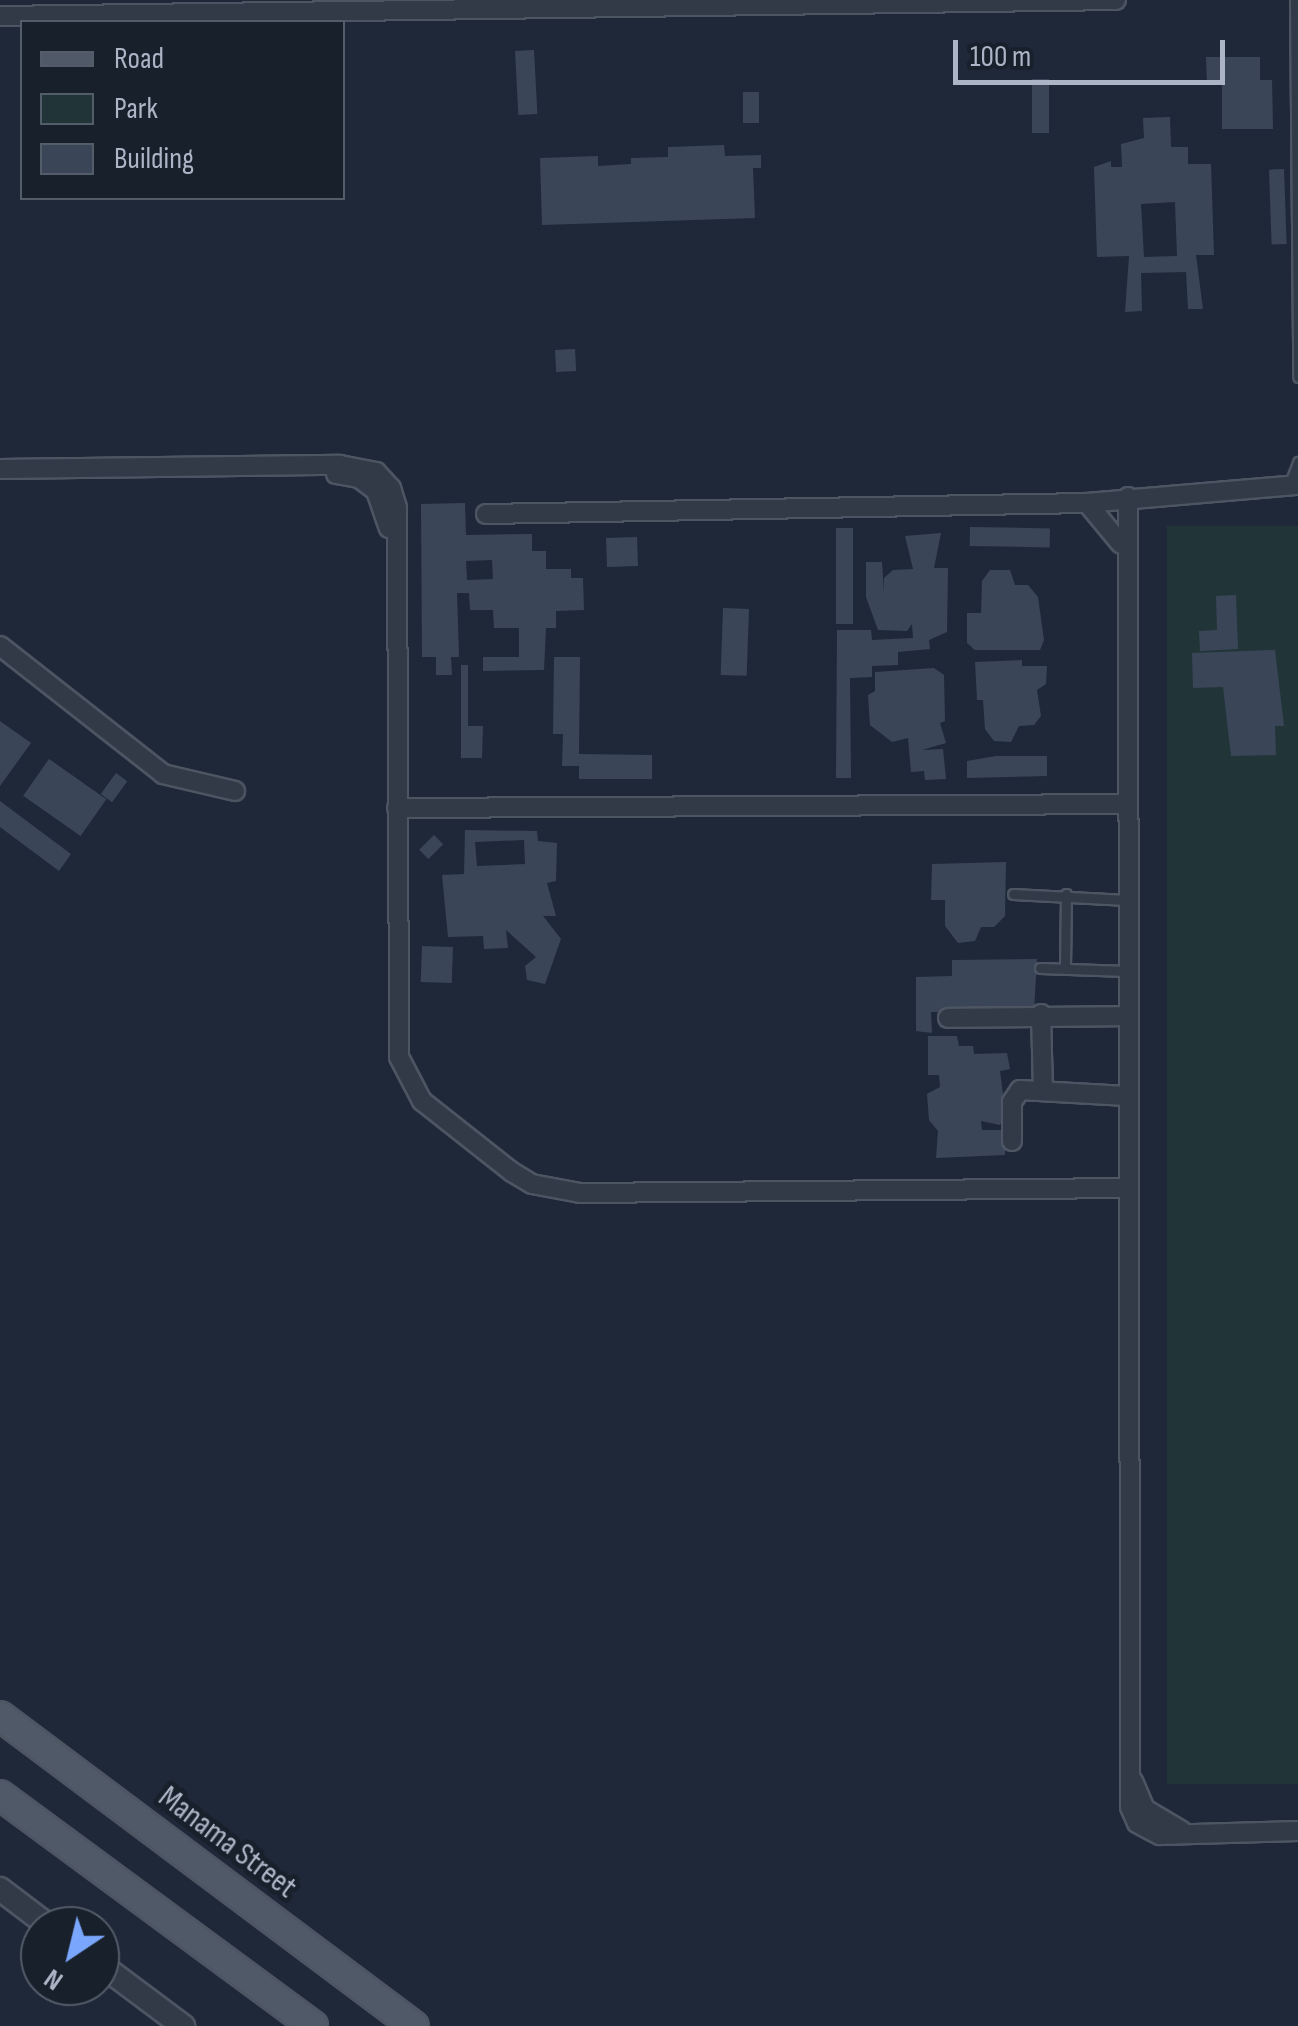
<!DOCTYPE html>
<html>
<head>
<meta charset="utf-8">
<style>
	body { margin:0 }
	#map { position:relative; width:1298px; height:2026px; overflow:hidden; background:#1f2838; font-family:"Sofia Sans Condensed",sans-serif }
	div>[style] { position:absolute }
	.green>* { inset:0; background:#213539; transform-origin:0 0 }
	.building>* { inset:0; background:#3a4658; transform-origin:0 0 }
	.roads { filter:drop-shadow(2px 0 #4d5563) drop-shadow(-2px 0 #4d5563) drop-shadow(0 2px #4d5563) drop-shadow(0 -2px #4d5563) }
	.service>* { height:9px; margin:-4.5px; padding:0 4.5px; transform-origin:4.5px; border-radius:4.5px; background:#323a48 }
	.minor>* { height:18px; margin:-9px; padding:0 9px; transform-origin:9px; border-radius:9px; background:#323a48 }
	.tertiary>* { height:22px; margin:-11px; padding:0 11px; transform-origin:11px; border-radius:11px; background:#323a48 }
	.primary>* { height:28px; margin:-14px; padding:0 14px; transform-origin:14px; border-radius:14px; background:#505968 }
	span { translate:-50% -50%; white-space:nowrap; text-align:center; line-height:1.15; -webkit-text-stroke:10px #18202c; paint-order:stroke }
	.street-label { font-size:32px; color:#acb5c5 }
	.legend { position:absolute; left:20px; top:20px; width:325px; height:180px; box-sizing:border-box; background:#18202c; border:2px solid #535c69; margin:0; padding:12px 18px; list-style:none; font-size:30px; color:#acb5c5 }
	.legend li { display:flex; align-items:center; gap:20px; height:50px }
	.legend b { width:50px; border:2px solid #535c69 }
	.north { position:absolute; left:20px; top:1906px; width:100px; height:100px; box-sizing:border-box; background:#18202c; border:2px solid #535c69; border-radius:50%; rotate:215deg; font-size:28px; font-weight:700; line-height:40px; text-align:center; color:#acb5c5 }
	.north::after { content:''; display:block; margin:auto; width:35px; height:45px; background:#7aa7fd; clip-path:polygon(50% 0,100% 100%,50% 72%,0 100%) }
	.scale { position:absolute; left:953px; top:40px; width:272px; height:45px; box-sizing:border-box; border:5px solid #acb5c5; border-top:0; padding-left:12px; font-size:30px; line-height:35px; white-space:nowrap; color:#acb5c5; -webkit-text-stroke:8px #18202c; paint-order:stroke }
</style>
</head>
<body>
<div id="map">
	<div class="green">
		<i style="left:1167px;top:526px;width:131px;height:1258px"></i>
	</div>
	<div class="building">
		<i style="left:534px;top:50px;width:64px;height:19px;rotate:87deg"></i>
		<i style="clip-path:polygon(1206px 57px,1260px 57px,1260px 80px,1272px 80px,1273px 129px,1222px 129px,1222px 84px,1207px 84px)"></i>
		<i style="left:1032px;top:79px;width:17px;height:54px"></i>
		<i style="left:743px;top:92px;width:16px;height:31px"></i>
		<i style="clip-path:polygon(evenodd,1170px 117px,1171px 147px,1188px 147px,1188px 164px,1211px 164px,1214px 255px,1196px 255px,1203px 309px,1188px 309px,1186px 272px,1141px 273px,1142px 311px,1125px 312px,1129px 256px,1097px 257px,1094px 167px,1111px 161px,1111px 167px,1122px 167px,1121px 144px,1144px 138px,1143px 118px,1170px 117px,1175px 202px,1177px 256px,1144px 257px,1141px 204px,1175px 202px)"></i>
		<i style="clip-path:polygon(724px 145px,725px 156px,761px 155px,761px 168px,753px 168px,755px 218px,542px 225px,540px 158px,598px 156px,598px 166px,631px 164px,631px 158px,668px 157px,668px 147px)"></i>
		<i style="left:1284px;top:169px;width:75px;height:15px;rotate:88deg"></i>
		<i style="left:575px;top:349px;width:22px;height:20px;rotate:87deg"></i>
		<i style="clip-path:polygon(evenodd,465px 503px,466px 535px,532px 534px,532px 551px,546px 551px,546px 569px,571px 569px,571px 578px,583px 578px,584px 610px,556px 611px,556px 628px,546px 628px,544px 670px,483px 671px,483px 657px,519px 657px,519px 628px,494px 628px,493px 610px,470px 610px,469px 593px,457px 593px,459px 657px,451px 657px,452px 675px,436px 675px,436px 657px,422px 657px,421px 504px,465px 503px,492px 560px,493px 579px,467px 580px,466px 561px,492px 560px)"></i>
		<i style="left:970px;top:527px;width:80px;height:19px;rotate:1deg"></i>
		<i style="left:836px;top:528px;width:17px;height:96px"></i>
		<i style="clip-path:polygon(941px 533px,934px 568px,948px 568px,947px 632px,929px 640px,930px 649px,898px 652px,898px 665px,872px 666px,872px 677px,850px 678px,851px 778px,836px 778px,837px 630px,871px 630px,872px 640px,913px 638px,912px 624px,907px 631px,878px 630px,866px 597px,866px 562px,882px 562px,884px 593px,884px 578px,893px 570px,913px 569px,905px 536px)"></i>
		<i style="left:637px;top:537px;width:29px;height:31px;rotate:88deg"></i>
		<i style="clip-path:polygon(990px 570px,1010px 570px,1015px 585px,1028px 585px,1038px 597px,1044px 640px,1040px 650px,975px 650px,967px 643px,967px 613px,981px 613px,982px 581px)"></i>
		<i style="clip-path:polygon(1236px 595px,1238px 649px,1200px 651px,1199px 631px,1217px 630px,1216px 596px)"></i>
		<i style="left:723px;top:608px;width:26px;height:67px;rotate:2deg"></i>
		<i style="clip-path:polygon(1275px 650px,1284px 726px,1275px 726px,1276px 755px,1231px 756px,1223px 687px,1193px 688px,1192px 653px)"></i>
		<i style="clip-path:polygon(554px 657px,580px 657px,579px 754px,652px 755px,652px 779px,579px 779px,579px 766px,562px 766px,563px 734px,553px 734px)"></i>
		<i style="clip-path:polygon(1022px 660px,1022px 666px,1047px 666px,1046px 684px,1037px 690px,1041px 716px,1034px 725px,1019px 726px,1011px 742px,994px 741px,985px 729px,983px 700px,977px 700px,975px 662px)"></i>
		<i style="clip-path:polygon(461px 665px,468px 665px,468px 726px,483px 726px,482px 758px,461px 758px)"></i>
		<i style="clip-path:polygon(934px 668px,944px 675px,945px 721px,940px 723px,946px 743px,922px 750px,943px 749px,946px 779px,925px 780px,924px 771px,911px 772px,908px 738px,892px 742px,870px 725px,868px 695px,875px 691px,875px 672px)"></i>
		<i style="clip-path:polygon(0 721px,31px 743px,0 786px)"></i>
		<i style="clip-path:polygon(996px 756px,1047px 756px,1047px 776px,967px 778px,967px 761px)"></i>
		<i style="left:49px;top:759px;width:70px;height:45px;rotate:35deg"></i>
		<i style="left:116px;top:773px;width:14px;height:26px;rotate:36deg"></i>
		<i style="clip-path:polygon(0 801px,71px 854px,59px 871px,0 827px)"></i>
		<i style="clip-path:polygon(evenodd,465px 830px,537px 831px,538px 841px,557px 843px,556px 881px,547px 883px,556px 916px,543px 916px,561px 939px,545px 984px,527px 980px,525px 966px,536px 957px,506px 930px,508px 948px,484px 949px,483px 936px,448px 937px,442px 875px,464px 874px,465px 830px,524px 840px,525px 864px,477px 866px,475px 842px,524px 840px)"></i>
		<i style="left:434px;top:835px;width:13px;height:21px;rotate:45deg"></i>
		<i style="clip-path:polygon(1006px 862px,1005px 916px,994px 927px,981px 927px,975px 941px,958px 943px,945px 926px,945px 900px,931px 900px,932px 864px)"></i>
		<i style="left:422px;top:946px;width:31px;height:36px;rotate:2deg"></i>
		<i style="clip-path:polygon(1037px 959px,1034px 1011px,931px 1012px,932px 1033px,916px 1031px,916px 977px,952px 976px,952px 960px)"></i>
		<i style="clip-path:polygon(928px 1036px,957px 1036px,959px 1046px,973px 1046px,974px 1054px,1007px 1053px,1010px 1069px,1000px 1071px,1006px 1117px,1000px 1125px,981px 1121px,982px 1130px,1005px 1130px,1005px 1155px,936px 1158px,938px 1131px,929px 1120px,927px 1094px,940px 1087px,939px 1075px,928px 1075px)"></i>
	</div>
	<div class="roads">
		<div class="service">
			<i style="left:1295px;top:0;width:377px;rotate:89.5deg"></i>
			<i style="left:1289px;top:486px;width:26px;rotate:-69deg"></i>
			<i style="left:1013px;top:894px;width:114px;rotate:3deg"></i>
			<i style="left:1065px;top:967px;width:73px;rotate:-89.2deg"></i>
			<i style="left:1040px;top:968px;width:87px;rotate:2deg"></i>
		</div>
		<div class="minor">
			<i style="left:0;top:16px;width:1116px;rotate:-0.82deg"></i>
			<i style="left:0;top:469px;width:340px;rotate:-0.7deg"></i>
			<i style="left:340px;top:465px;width:37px;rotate:11deg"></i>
			<i style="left:376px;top:472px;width:22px;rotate:47deg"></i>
			<i style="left:391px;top:488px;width:21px;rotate:73deg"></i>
			<i style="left:397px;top:508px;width:549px;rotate:89.79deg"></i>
			<i style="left:399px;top:1057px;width:50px;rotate:62.4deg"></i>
			<i style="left:422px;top:1101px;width:115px;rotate:38.3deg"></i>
			<i style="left:512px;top:1172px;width:23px;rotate:31deg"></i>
			<i style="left:532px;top:1184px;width:49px;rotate:10.6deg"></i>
			<i style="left:580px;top:1193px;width:548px;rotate:-0.52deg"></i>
			<i style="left:336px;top:474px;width:23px;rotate:10deg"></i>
			<i style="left:359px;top:478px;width:21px;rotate:37deg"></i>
			<i style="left:376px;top:491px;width:39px;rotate:71deg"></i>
			<i style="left:1128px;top:497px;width:1310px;rotate:89.91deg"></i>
			<i style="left:1130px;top:1807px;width:17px;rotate:66deg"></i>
			<i style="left:1137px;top:1823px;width:26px;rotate:28deg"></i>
			<i style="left:1160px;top:1835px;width:138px;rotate:-1.7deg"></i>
			<i style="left:1087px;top:503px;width:53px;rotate:50.3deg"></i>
			<i style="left:486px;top:514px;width:601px;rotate:-1.05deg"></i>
			<i style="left:1087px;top:503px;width:212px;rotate:-4.9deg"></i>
			<i style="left:0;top:646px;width:207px;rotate:38.1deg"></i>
			<i style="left:163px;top:774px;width:74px;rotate:13.3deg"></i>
			<i style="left:397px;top:808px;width:730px;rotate:-0.31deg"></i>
			<i style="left:1041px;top:1014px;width:74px;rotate:88.5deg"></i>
			<i style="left:948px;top:1018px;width:179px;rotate:-0.6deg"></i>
			<i style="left:1012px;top:1141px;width:39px;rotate:-90deg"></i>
			<i style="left:1012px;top:1102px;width:14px;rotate:-56deg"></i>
			<i style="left:1020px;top:1090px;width:107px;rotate:3.2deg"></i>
			<i style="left:1133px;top:1781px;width:30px;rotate:67deg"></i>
			<i style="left:1145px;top:1809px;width:43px;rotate:30.7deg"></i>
		</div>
		<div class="tertiary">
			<i style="left:0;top:1889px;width:61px;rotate:37.1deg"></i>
			<i style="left:100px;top:1964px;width:104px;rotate:36.8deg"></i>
		</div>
		<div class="primary">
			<i style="left:0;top:1716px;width:517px;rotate:36.83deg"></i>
			<i style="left:0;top:1795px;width:389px;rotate:36.4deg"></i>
		</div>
	</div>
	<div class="street-label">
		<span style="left:227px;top:1843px;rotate:37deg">Manama Street</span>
	</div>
	<ul class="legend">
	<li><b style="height:12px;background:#505968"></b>Road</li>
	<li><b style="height:28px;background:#213539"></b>Park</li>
	<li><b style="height:28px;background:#3a4658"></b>Building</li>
	</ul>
	<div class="north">N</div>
	<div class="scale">100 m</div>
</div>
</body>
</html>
